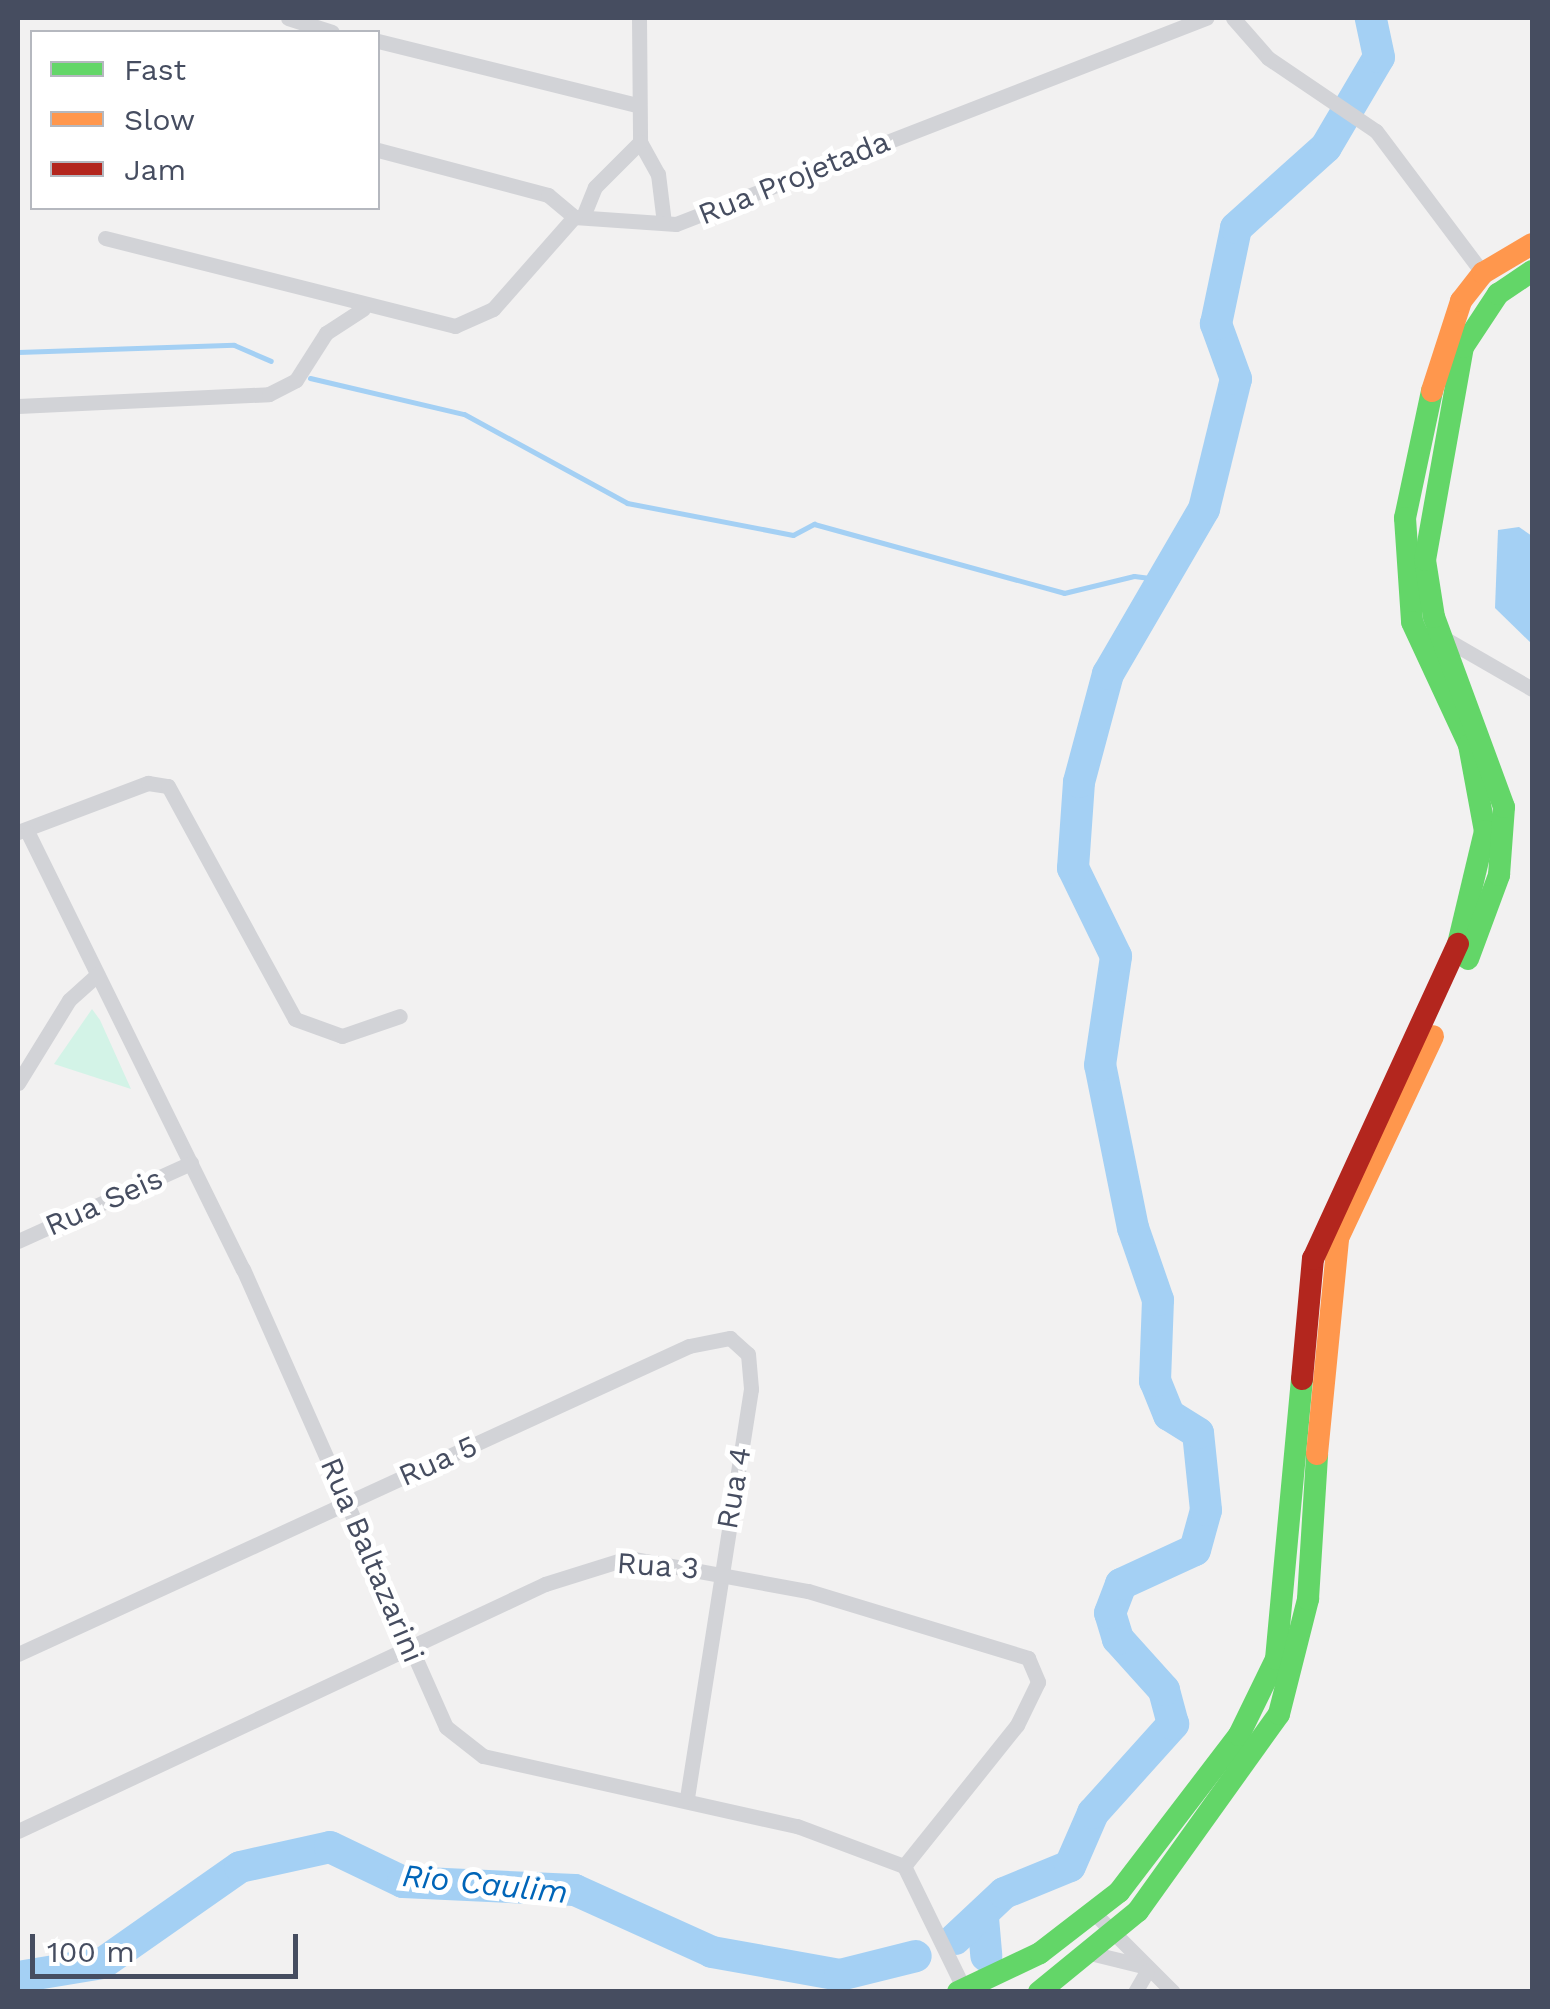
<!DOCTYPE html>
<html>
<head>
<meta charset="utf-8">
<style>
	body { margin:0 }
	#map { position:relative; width:1550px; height:2009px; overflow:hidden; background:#f2f1f1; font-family:"Work Sans",sans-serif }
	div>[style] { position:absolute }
	.green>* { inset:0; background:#d3f3e7 }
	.water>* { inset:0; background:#a4d0f4 }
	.stream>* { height:5px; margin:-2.5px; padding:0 2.5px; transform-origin:2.5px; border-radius:2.5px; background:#a4d0f4 }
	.river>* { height:32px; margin:-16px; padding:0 16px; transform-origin:16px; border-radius:16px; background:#a4d0f4 }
	.street>* { height:15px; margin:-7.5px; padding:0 7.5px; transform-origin:7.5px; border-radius:7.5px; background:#d2d3d7 }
	.fast>* { height:22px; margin:-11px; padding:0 11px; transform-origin:11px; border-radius:11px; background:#63d668 }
	.slow>* { height:22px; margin:-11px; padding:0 11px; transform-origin:11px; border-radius:11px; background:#ff974d }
	.jam>* { height:22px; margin:-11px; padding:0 11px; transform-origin:11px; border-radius:11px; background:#b3261e }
	span { translate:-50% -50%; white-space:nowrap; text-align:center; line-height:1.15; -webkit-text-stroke:10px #fff; paint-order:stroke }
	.street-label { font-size:30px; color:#464d60 }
	.water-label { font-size:32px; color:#0065b8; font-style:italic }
	.frame { position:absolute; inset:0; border:20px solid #464d60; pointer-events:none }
	.legend { position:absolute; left:30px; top:30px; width:350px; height:180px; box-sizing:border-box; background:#fff; border:2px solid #b5b8bf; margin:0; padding:12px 18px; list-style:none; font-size:30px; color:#464d60 }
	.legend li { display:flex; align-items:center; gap:20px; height:50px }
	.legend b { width:50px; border:2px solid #b5b8bf }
	.scale { position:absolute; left:30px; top:1934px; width:268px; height:45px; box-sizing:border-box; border:5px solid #464d60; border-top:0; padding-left:12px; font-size:30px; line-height:35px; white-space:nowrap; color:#464d60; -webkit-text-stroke:8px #fff; paint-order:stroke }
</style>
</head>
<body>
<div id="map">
	<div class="green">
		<i style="clip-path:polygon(92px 1009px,100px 1020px,131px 1089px,54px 1064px)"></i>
	</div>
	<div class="water">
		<i style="clip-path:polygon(1519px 527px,1532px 536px,1532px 644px,1495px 608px,1498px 530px)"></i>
	</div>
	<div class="stream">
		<i style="left:18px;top:352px;width:216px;rotate:-1.9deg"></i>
		<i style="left:234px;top:345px;width:40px;rotate:23.4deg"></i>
		<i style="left:310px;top:378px;width:158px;rotate:13.2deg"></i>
		<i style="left:464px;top:414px;width:186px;rotate:28.6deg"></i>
		<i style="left:627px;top:503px;width:169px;rotate:10.9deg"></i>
		<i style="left:793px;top:535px;width:24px;rotate:-28deg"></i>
		<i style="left:814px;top:524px;width:259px;rotate:15.4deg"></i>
		<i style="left:1064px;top:593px;width:72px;rotate:-13.7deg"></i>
		<i style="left:1134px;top:576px;width:32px;rotate:7deg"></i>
	</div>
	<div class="river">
		<i style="left:983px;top:1918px;width:38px;rotate:85deg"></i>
		<i style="left:955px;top:1939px;width:67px;rotate:-43.2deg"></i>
		<i style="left:1004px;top:1893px;width:71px;rotate:-22.2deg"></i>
		<i style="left:1070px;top:1866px;width:58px;rotate:-66.5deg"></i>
		<i style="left:1093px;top:1813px;width:120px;rotate:-48deg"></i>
		<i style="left:1173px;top:1724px;width:35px;rotate:-105deg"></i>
		<i style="left:1164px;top:1690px;width:69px;rotate:-132deg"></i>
		<i style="left:1118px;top:1639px;width:27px;rotate:-107deg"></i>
		<i style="left:1110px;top:1613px;width:31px;rotate:-69deg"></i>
		<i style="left:1121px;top:1584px;width:81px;rotate:-24.7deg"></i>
		<i style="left:1195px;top:1550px;width:41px;rotate:-74.6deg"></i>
		<i style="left:1206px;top:1510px;width:77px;rotate:-95.9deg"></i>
		<i style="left:1198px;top:1433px;width:34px;rotate:-148deg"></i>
		<i style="left:1169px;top:1415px;width:37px;rotate:-112deg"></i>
		<i style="left:1155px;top:1381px;width:81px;rotate:-87.9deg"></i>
		<i style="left:1158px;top:1300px;width:76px;rotate:-109.1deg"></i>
		<i style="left:1133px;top:1228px;width:166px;rotate:-101.4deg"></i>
		<i style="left:1100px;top:1065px;width:110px;rotate:-81.6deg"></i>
		<i style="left:1116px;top:956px;width:98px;rotate:-116deg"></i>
		<i style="left:1073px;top:868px;width:86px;rotate:-86deg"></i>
		<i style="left:1079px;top:782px;width:112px;rotate:-75deg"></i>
		<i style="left:1108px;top:674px;width:191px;rotate:-59.8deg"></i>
		<i style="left:1204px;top:509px;width:134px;rotate:-76.2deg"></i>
		<i style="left:1236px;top:379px;width:59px;rotate:-110deg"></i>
		<i style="left:1216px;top:324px;width:98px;rotate:-78.2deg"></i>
		<i style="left:1236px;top:228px;width:121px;rotate:-42deg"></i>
		<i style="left:1326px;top:147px;width:104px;rotate:-59.5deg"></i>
		<i style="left:1379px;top:57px;width:40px;rotate:-102deg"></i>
		<i style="left:18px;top:1977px;width:86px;rotate:-9.4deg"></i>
		<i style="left:103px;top:1963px;width:167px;rotate:-35deg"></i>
		<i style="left:240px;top:1867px;width:92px;rotate:-12.5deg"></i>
		<i style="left:330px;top:1847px;width:81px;rotate:25.6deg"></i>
		<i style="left:403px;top:1882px;width:172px;rotate:2.7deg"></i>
		<i style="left:575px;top:1890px;width:150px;rotate:24.3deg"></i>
		<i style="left:712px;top:1952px;width:130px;rotate:10.2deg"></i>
		<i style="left:840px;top:1975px;width:78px;rotate:-14deg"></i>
	</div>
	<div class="street">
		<i style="left:288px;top:18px;width:46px;rotate:17.7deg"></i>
		<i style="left:639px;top:18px;width:124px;rotate:89.5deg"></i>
		<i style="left:640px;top:142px;width:37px;rotate:61deg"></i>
		<i style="left:658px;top:174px;width:49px;rotate:83deg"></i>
		<i style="left:1233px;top:18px;width:53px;rotate:48.8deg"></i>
		<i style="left:1268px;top:58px;width:130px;rotate:34.1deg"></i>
		<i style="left:1376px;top:131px;width:181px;rotate:53.1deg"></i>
		<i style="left:378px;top:41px;width:266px;rotate:13.9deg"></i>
		<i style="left:378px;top:150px;width:176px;rotate:14.8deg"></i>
		<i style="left:548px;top:195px;width:34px;rotate:40deg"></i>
		<i style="left:574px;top:217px;width:102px;rotate:3.9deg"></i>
		<i style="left:676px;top:224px;width:569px;rotate:-21.24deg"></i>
		<i style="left:584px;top:214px;width:29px;rotate:-68deg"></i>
		<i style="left:595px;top:187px;width:64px;rotate:-45deg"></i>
		<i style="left:105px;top:238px;width:361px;rotate:14.1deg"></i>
		<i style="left:455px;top:326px;width:42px;rotate:-24.1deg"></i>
		<i style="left:493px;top:309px;width:123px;rotate:-48.6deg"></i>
		<i style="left:18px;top:406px;width:251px;rotate:-2.7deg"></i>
		<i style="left:269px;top:394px;width:30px;rotate:-27deg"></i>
		<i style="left:296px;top:380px;width:56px;rotate:-57.4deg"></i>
		<i style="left:326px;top:333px;width:44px;rotate:-33deg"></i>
		<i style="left:1442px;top:637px;width:104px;rotate:30deg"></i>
		<i style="left:18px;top:832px;width:139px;rotate:-20.7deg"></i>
		<i style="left:148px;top:783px;width:20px;rotate:9deg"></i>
		<i style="left:168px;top:786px;width:265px;rotate:61.4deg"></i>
		<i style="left:295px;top:1019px;width:50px;rotate:19.9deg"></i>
		<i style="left:342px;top:1036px;width:61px;rotate:-19deg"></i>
		<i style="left:28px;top:833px;width:486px;rotate:63.8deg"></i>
		<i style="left:243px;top:1269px;width:501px;rotate:66.1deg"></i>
		<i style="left:446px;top:1727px;width:47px;rotate:38.1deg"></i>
		<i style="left:483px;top:1756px;width:322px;rotate:12.6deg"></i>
		<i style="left:797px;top:1826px;width:114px;rotate:20.5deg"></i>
		<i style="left:904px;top:1866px;width:137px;rotate:64deg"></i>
		<i style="left:18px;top:1083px;width:97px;rotate:-58.4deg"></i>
		<i style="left:69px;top:1000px;width:38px;rotate:-42deg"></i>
		<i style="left:18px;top:1241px;width:190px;rotate:-24.3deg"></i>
		<i style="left:18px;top:1654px;width:738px;rotate:-24.66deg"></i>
		<i style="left:689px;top:1346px;width:42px;rotate:-11deg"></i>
		<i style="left:730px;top:1338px;width:24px;rotate:42deg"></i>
		<i style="left:748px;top:1354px;width:35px;rotate:85deg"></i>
		<i style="left:751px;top:1389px;width:415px;rotate:98.9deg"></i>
		<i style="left:18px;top:1831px;width:582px;rotate:-25.11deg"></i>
		<i style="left:545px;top:1584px;width:87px;rotate:-17.4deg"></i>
		<i style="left:628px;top:1558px;width:183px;rotate:10.4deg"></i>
		<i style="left:808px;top:1591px;width:230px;rotate:16.9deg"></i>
		<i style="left:1028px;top:1658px;width:26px;rotate:67deg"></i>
		<i style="left:1038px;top:1682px;width:48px;rotate:116deg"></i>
		<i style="left:1017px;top:1725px;width:181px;rotate:128.7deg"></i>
		<i style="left:1095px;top:1914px;width:110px;rotate:45deg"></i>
		<i style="left:1094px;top:1954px;width:46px;rotate:13.7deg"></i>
		<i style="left:1135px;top:1992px;width:24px;rotate:-60deg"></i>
	</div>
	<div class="fast">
		<i style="left:1432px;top:391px;width:130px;rotate:102deg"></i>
		<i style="left:1405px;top:518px;width:104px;rotate:86.1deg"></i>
		<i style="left:1412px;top:622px;width:136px;rotate:65.1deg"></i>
		<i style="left:1469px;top:745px;width:87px;rotate:79.5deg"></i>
		<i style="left:1485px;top:831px;width:116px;rotate:103.4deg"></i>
		<i style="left:1468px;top:959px;width:90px;rotate:-69.7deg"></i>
		<i style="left:1499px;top:875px;width:68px;rotate:-85.8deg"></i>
		<i style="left:1504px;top:807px;width:202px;rotate:-110.2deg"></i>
		<i style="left:1434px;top:617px;width:58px;rotate:-99deg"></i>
		<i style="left:1425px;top:560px;width:216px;rotate:-79.9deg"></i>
		<i style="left:1463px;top:347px;width:64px;rotate:-56.6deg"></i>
		<i style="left:1498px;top:294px;width:41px;rotate:-34.1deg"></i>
		<i style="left:958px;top:1992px;width:91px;rotate:-25.4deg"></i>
		<i style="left:1040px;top:1953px;width:100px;rotate:-37.7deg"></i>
		<i style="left:1119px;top:1892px;width:198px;rotate:-52.6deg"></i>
		<i style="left:1239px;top:1735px;width:85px;rotate:-64deg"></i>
		<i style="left:1276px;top:1659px;width:281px;rotate:-84.7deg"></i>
		<i style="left:1039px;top:1992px;width:128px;rotate:-39.3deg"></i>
		<i style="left:1138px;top:1911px;width:242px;rotate:-54.4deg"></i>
		<i style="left:1279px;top:1714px;width:119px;rotate:-75.8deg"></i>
		<i style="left:1308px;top:1599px;width:145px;rotate:-86.4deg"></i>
	</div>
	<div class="slow">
		<i style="left:1432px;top:391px;width:95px;rotate:-72.1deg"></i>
		<i style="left:1461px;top:301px;width:36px;rotate:-52deg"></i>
		<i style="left:1483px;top:273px;width:57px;rotate:-30.6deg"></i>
		<i style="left:1317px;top:1454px;width:217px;rotate:-84.4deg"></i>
		<i style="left:1338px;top:1238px;width:223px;rotate:-64.8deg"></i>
	</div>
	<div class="jam">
		<i style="left:1302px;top:1379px;width:121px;rotate:-84.8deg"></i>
		<i style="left:1313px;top:1259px;width:347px;rotate:-65.3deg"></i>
	</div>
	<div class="street-label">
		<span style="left:794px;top:178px;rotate:-22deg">Rua Projetada</span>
		<span style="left:104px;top:1202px;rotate:-24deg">Rua Seis</span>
		<span style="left:438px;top:1461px;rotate:-24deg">Rua 5</span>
		<span style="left:734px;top:1488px;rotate:-80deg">Rua 4</span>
		<span style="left:372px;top:1560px;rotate:67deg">Rua Baltazarini</span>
		<span style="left:658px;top:1566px;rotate:4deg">Rua 3</span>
	</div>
	<div class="water-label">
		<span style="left:485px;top:1884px;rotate:6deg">Rio Caulim</span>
	</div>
	<div class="frame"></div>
	<ul class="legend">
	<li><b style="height:12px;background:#63d668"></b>Fast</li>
	<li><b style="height:12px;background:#ff974d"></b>Slow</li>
	<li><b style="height:12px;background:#b3261e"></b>Jam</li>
	</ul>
	<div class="scale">100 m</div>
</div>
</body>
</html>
